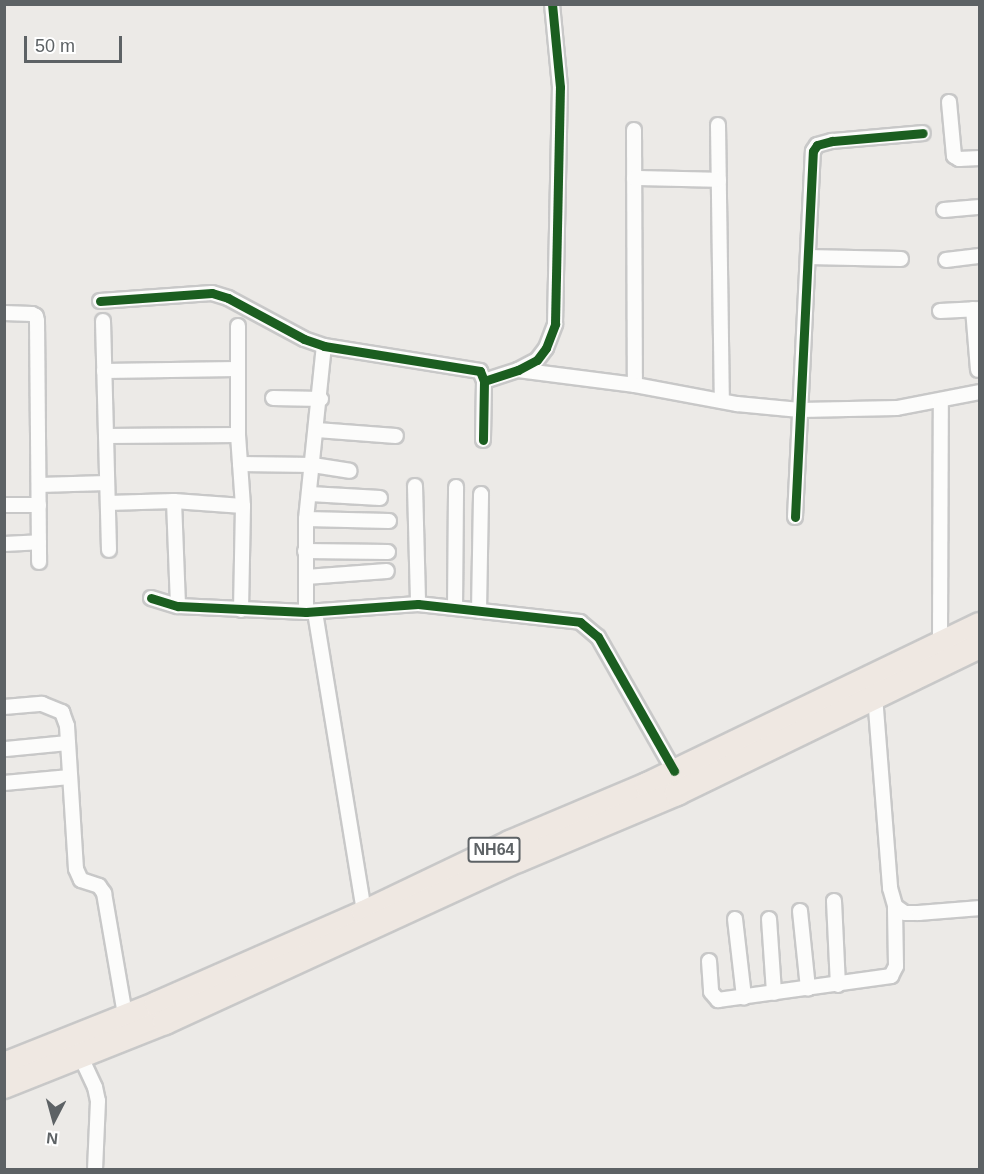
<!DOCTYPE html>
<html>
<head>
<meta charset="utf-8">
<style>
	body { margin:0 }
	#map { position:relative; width:984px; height:1174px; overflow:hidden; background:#eceae7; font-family:Helvetica,sans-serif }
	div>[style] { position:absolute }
	.roads { filter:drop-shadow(2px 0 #c8c8c8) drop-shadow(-2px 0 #c8c8c8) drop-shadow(0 2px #c8c8c8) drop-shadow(0 -2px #c8c8c8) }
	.street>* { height:14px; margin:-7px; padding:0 7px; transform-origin:7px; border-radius:7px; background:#fcfcfb }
	.highway>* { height:24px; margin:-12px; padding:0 12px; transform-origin:12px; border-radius:12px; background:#efe8e2 }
	.cycleway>* { height:9px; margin:-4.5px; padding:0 4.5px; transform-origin:4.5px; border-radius:4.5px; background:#1b5e20 }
	span { translate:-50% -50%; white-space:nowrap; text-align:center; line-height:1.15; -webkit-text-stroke:5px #fff; paint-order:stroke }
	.shield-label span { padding:2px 4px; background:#fff; border:2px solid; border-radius:4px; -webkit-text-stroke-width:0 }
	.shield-label { font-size:16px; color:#5d6265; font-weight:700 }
	.frame { position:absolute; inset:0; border:6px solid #5d6265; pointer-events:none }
	.north { position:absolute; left:24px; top:1090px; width:60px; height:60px; -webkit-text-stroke:4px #fff; paint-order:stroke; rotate:186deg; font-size:16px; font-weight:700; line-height:24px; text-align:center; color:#5d6265 }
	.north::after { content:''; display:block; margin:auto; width:21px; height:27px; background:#5d6265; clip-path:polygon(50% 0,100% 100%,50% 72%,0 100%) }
	.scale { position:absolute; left:24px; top:36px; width:98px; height:27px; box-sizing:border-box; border:3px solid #5d6265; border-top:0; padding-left:8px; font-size:18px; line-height:21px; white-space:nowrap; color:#5d6265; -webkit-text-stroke:4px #fff; paint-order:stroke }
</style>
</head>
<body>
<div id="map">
	<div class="roads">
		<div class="street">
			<i style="left:949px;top:102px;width:54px;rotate:84.7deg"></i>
			<i style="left:954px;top:156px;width:6px;rotate:31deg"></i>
			<i style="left:959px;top:159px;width:21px;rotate:-3deg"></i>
			<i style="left:718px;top:125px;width:276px;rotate:89.2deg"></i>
			<i style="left:634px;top:130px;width:255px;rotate:89.8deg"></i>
			<i style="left:634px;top:178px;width:85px;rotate:1.3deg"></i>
			<i style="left:944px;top:210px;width:36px;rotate:-5deg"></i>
			<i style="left:808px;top:257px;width:93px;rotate:1.2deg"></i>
			<i style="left:946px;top:260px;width:34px;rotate:-7deg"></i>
			<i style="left:100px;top:301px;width:112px;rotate:-4.1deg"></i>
			<i style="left:212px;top:293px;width:17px;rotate:17deg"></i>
			<i style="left:228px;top:298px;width:86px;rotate:28.3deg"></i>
			<i style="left:304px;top:339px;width:21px;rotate:19deg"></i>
			<i style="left:324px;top:346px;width:158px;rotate:9.1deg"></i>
			<i style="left:480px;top:371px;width:11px;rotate:68deg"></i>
			<i style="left:484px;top:381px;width:59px;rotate:91deg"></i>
			<i style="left:973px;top:309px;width:61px;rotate:85.3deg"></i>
			<i style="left:940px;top:311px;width:40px;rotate:-2.9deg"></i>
			<i style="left:4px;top:313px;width:28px;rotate:2deg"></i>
			<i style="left:32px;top:314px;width:4px;rotate:27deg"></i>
			<i style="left:36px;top:316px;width:5px;rotate:79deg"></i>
			<i style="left:37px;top:321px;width:241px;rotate:89.5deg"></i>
			<i style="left:103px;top:321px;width:229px;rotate:88.5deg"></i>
			<i style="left:238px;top:326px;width:109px;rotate:90deg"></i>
			<i style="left:238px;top:435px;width:71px;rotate:86deg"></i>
			<i style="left:243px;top:506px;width:104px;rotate:91.1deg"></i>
			<i style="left:518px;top:370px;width:118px;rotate:7.3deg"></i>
			<i style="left:635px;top:385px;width:104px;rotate:10.6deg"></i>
			<i style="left:737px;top:404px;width:63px;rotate:5.4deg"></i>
			<i style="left:800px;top:410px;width:97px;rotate:-1.2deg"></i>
			<i style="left:897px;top:408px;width:85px;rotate:-10.9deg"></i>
			<i style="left:104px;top:371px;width:133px;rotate:-0.9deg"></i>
			<i style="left:484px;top:381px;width:36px;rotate:-18deg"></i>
			<i style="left:518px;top:370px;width:21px;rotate:-28deg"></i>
			<i style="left:537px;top:360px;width:15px;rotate:-53deg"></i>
			<i style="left:546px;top:348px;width:26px;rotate:-69deg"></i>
			<i style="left:555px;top:324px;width:237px;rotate:-88.8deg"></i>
			<i style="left:560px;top:87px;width:83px;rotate:-95.5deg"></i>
			<i style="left:273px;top:398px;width:48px;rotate:1.2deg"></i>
			<i style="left:317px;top:430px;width:79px;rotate:4.3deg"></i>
			<i style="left:106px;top:436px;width:132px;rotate:-0.4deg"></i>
			<i style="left:240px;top:464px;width:73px;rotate:0.8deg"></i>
			<i style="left:313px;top:465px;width:37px;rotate:9deg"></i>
			<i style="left:39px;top:485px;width:68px;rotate:-1.7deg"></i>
			<i style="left:415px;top:486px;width:118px;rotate:88.5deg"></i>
			<i style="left:310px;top:494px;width:70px;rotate:3.3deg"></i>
			<i style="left:174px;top:501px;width:105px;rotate:87.8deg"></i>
			<i style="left:108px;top:503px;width:66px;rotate:-1.7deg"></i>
			<i style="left:174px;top:501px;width:69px;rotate:4.1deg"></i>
			<i style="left:4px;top:505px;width:35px"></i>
			<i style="left:795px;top:517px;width:366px;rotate:-87.2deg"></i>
			<i style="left:813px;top:151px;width:7px;rotate:-56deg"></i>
			<i style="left:817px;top:145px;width:16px;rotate:-15deg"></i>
			<i style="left:832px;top:141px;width:91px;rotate:-5deg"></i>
			<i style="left:306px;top:519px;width:83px;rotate:1.4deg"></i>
			<i style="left:4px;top:544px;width:35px;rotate:-3deg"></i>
			<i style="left:305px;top:551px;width:83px;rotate:0.7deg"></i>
			<i style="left:306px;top:577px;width:81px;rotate:-4.2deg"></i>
			<i style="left:151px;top:598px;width:28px;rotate:17deg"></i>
			<i style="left:178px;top:606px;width:128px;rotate:2.7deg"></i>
			<i style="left:306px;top:612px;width:112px;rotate:-4.1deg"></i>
			<i style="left:418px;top:604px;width:163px;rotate:6.3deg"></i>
			<i style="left:580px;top:622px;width:23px;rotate:40deg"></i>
			<i style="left:598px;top:637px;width:154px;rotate:60.4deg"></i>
			<i style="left:455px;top:608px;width:121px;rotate:-89.5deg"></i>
			<i style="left:479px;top:611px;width:117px;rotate:-89deg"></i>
			<i style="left:306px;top:612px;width:93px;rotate:-90deg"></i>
			<i style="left:306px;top:519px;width:174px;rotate:-84.1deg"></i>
			<i style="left:315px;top:612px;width:310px;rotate:80.7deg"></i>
			<i style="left:940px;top:643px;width:242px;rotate:-89.8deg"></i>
			<i style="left:875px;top:696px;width:193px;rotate:85.5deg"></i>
			<i style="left:890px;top:888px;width:19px;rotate:74deg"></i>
			<i style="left:895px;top:906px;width:12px;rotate:35deg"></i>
			<i style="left:905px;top:913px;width:14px"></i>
			<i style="left:919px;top:913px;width:61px;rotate:-4.7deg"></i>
			<i style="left:4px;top:707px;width:38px;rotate:-5deg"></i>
			<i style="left:42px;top:704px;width:22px;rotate:22deg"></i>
			<i style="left:62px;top:712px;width:15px;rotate:70deg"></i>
			<i style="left:67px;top:726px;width:143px;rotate:86.4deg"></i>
			<i style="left:76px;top:869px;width:12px;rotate:66deg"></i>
			<i style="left:81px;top:880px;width:19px;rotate:18deg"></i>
			<i style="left:99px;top:886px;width:9px;rotate:54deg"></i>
			<i style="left:104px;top:893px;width:130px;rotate:80.2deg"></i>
			<i style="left:6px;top:749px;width:62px;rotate:-5.5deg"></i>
			<i style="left:4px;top:783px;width:66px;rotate:-5.2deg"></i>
			<i style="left:834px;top:901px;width:84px;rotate:87.3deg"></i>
			<i style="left:800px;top:911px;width:78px;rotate:84.1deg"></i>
			<i style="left:735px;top:919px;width:79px;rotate:83.4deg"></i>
			<i style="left:769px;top:919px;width:74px;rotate:86.1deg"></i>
			<i style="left:709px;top:961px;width:31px;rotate:86deg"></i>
			<i style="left:711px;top:992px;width:11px;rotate:49deg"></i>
			<i style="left:718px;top:1000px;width:175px;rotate:-7.9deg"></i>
			<i style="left:891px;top:976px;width:11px;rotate:-63deg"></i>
			<i style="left:896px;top:966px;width:60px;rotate:-91deg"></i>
			<i style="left:80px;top:1055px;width:35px;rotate:65deg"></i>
			<i style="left:95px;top:1087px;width:14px;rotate:78deg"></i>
			<i style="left:98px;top:1101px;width:69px;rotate:92.5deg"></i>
		</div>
		<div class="highway">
			<i style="left:4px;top:1065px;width:165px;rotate:-21.7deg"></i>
			<i style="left:157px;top:1004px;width:226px;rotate:-23.7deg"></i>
			<i style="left:364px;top:913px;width:162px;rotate:-25.6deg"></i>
			<i style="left:510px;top:843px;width:149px;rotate:-22.9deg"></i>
			<i style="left:647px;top:785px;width:369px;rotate:-25.7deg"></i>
			<i style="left:4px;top:1086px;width:173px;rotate:-21.7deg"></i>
			<i style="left:165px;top:1022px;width:388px;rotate:-24.7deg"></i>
			<i style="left:518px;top:860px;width:173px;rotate:-22.8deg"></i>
			<i style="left:677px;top:793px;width:337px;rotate:-25.9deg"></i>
		</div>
	</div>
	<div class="cycleway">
		<i style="left:100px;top:301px;width:112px;rotate:-4.1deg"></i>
		<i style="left:212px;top:293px;width:17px;rotate:17deg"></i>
		<i style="left:228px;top:298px;width:86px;rotate:28.3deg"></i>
		<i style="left:304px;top:339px;width:21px;rotate:19deg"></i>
		<i style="left:324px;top:346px;width:158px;rotate:9.1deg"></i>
		<i style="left:480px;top:371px;width:11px;rotate:68deg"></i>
		<i style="left:484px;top:381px;width:59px;rotate:91deg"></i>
		<i style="left:484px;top:381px;width:36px;rotate:-18deg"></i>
		<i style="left:518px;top:370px;width:21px;rotate:-28deg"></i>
		<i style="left:537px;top:360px;width:15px;rotate:-53deg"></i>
		<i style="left:546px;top:348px;width:26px;rotate:-69deg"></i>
		<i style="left:555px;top:324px;width:237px;rotate:-88.8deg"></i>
		<i style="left:560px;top:87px;width:83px;rotate:-95.5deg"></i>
		<i style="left:795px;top:517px;width:366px;rotate:-87.2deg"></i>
		<i style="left:813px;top:151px;width:7px;rotate:-56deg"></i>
		<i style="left:817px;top:145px;width:16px;rotate:-15deg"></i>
		<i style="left:832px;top:141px;width:91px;rotate:-5deg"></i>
		<i style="left:151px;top:598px;width:28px;rotate:17deg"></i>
		<i style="left:178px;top:606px;width:128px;rotate:2.7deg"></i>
		<i style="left:306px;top:612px;width:112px;rotate:-4.1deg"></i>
		<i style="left:418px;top:604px;width:163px;rotate:6.3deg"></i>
		<i style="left:580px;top:622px;width:23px;rotate:40deg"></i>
		<i style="left:598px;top:637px;width:154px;rotate:60.4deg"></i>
	</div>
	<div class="shield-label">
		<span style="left:494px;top:850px">NH64</span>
	</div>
	<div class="frame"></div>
	<div class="north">N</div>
	<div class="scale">50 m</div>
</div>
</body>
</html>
